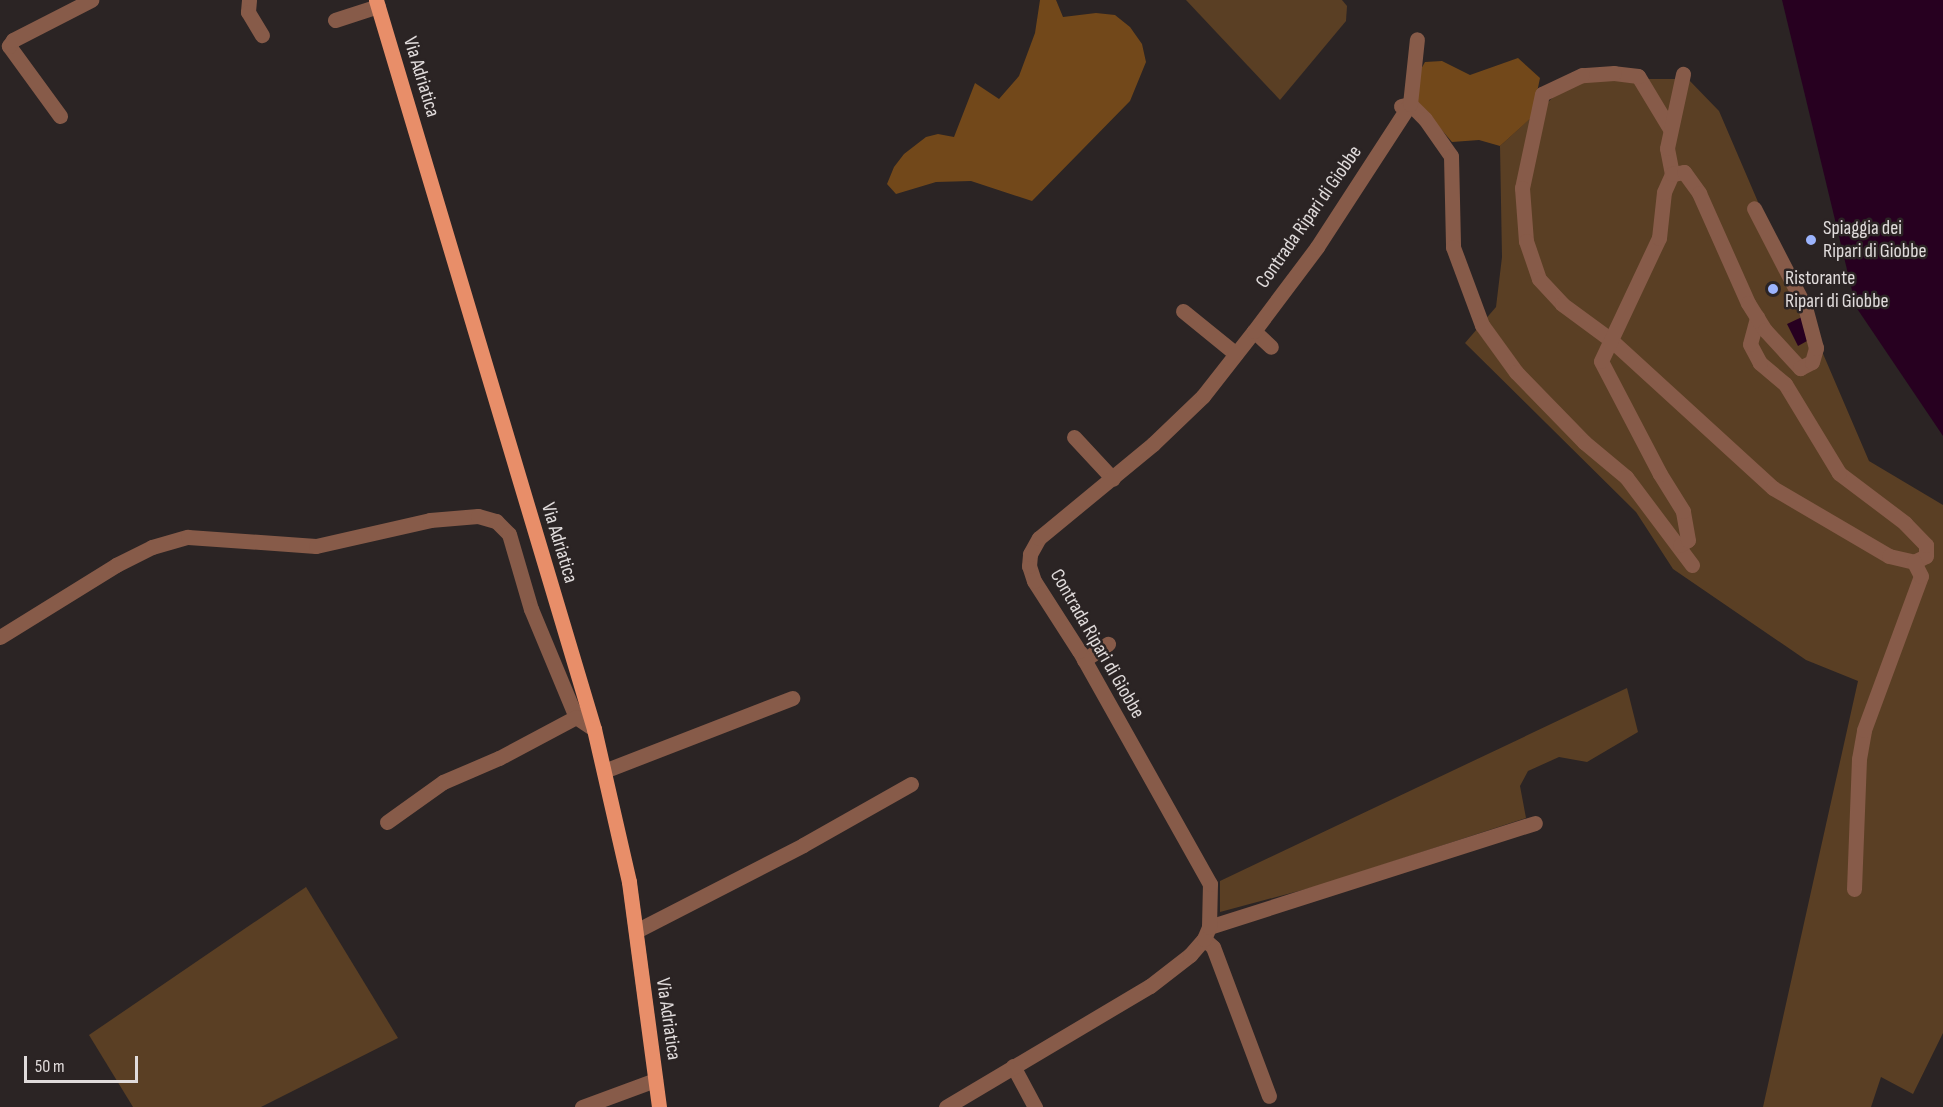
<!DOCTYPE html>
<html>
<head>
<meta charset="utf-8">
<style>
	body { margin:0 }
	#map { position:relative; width:1943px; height:1107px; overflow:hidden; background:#2b2424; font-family:"Sofia Sans Condensed",sans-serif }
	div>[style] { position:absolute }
	.green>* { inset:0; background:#5a3f24 }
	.forest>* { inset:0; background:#72481a }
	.water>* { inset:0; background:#270020 }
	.minor>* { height:15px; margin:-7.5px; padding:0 7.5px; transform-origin:7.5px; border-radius:7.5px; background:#875b49 }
	.major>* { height:15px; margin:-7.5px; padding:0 7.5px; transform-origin:7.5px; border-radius:7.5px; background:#e88e69 }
	.dots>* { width:16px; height:16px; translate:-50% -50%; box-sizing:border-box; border:3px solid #2b2424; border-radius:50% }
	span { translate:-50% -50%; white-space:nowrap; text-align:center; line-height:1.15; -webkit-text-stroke:5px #2b2424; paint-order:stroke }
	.street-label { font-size:20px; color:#e0dbdb }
	.poi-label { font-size:20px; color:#e0dbdb }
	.left { translate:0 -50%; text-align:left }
	.scale { position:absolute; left:24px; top:1056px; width:114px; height:27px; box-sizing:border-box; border:3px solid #e0dbdb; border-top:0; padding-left:8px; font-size:18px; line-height:21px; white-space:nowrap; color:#e0dbdb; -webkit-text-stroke:4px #2b2424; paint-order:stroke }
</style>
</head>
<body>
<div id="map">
	<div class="green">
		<i style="clip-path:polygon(1186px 0,1342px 0,1347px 6px,1346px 21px,1280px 100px)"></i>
		<i style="clip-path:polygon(1573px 79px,1688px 79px,1719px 111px,1869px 461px,1943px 505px,1943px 1033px,1913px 1094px,1881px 1077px,1871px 1107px,1763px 1107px,1858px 681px,1806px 660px,1673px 569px,1636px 512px,1465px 343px,1496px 307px,1502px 257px,1500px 146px)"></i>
		<i style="clip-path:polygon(1627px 688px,1638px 732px,1587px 762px,1559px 757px,1528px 771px,1520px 786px,1526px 818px,1321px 885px,1220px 912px,1220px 881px)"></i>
		<i style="clip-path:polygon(306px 887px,398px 1038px,261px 1107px,133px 1107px,89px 1035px)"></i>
	</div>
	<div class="forest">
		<i style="clip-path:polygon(1040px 0,1056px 0,1063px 17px,1096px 13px,1115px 15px,1130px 27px,1142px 44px,1146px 62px,1130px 101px,1032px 201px,971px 181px,936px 182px,896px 194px,887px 184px,894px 167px,904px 154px,926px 137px,938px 134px,954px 137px,975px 83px,999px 99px,1019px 76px,1035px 33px)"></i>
		<i style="clip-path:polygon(1518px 58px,1540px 78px,1532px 117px,1500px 146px,1479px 140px,1452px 142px,1416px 100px,1416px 78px,1425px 62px,1442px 61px,1470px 75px)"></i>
	</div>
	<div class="water">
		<i style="clip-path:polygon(1782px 0,1943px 0,1943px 436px,1856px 307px)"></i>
		<i style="clip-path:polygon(1802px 317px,1807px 341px,1798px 346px,1787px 324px)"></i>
	</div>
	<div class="minor">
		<i style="left:249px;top:0;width:12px;rotate:95deg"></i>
		<i style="left:248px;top:12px;width:27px;rotate:59deg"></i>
		<i style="left:335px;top:20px;width:45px;rotate:-18deg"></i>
		<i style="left:1401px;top:106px;width:9px;rotate:-13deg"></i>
		<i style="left:1410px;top:104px;width:21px;rotate:45deg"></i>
		<i style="left:1425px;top:119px;width:45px;rotate:54.9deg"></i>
		<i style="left:1451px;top:156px;width:91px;rotate:88.7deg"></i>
		<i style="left:1453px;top:247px;width:83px;rotate:69.6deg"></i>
		<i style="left:1482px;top:325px;width:58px;rotate:54.1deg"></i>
		<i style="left:1516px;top:372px;width:98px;rotate:45.8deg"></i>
		<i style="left:1584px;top:442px;width:55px;rotate:39.8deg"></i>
		<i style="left:1626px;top:477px;width:110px;rotate:53.1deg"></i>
		<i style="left:60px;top:116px;width:87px;rotate:-126.1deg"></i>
		<i style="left:9px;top:46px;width:7px;rotate:-56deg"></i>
		<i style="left:13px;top:40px;width:88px;rotate:-27.1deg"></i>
		<i style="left:1670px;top:129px;width:62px;rotate:-121.1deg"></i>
		<i style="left:1638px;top:76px;width:24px;rotate:-173deg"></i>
		<i style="left:1614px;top:73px;width:32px;rotate:176deg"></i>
		<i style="left:1582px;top:75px;width:44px;rotate:154.6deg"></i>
		<i style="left:1542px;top:94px;width:96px;rotate:102deg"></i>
		<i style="left:1522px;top:188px;width:53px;rotate:85.7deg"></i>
		<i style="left:1526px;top:241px;width:40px;rotate:71.1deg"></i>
		<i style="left:1539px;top:279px;width:34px;rotate:47deg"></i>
		<i style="left:1562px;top:304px;width:61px;rotate:36.3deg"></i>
		<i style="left:1611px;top:340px;width:219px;rotate:42.4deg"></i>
		<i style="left:1773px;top:488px;width:134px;rotate:30.4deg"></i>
		<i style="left:1889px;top:556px;width:26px;rotate:13deg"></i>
		<i style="left:1914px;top:562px;width:13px;rotate:-27deg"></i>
		<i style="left:1926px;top:556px;width:11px;rotate:-90deg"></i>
		<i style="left:1926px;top:545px;width:30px;rotate:-134deg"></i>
		<i style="left:1905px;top:523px;width:83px;rotate:-142.9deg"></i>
		<i style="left:1839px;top:473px;width:104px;rotate:-121.2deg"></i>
		<i style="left:1785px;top:384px;width:33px;rotate:-140deg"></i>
		<i style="left:1760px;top:363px;width:21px;rotate:-118deg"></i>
		<i style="left:1750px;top:344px;width:28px;rotate:-75deg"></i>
		<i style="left:1672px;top:174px;width:26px;rotate:-101deg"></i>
		<i style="left:1667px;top:148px;width:76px;rotate:-77.8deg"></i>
		<i style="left:1183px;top:311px;width:68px;rotate:39.1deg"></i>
		<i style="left:1254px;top:331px;width:23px;rotate:43deg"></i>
		<i style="left:1074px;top:437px;width:57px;rotate:47.1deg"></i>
		<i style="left:1680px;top:545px;width:9px;rotate:-32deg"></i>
		<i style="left:1688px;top:540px;width:29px;rotate:-100deg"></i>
		<i style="left:1683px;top:511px;width:44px;rotate:-121.9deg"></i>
		<i style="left:1660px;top:474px;width:127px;rotate:-117.6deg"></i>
		<i style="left:1601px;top:361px;width:136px;rotate:-64.8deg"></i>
		<i style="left:1659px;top:238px;width:46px;rotate:-83.8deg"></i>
		<i style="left:1664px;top:192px;width:20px;rotate:-66deg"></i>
		<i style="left:1672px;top:174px;width:12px;rotate:-9deg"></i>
		<i style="left:1684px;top:172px;width:26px;rotate:54deg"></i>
		<i style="left:1699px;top:193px;width:120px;rotate:66deg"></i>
		<i style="left:1748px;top:303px;width:32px;rotate:58deg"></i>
		<i style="left:1765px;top:330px;width:52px;rotate:47.4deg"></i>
		<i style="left:1800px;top:368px;width:13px;rotate:-27deg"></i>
		<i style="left:1812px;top:362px;width:15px;rotate:-74deg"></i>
		<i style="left:1816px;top:348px;width:42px;rotate:-105deg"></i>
		<i style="left:1805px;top:307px;width:111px;rotate:-117.3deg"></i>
		<i style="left:0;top:637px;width:137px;rotate:-31.8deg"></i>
		<i style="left:116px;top:565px;width:40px;rotate:-26.6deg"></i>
		<i style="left:152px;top:547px;width:37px;rotate:-16deg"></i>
		<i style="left:188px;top:537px;width:128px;rotate:4deg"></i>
		<i style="left:316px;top:546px;width:117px;rotate:-12.8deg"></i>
		<i style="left:430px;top:520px;width:48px;rotate:-4.8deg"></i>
		<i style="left:478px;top:516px;width:19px;rotate:16deg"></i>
		<i style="left:496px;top:521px;width:18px;rotate:45deg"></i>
		<i style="left:509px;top:534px;width:78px;rotate:73.7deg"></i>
		<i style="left:531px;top:609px;width:117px;rotate:67.4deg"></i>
		<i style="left:576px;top:717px;width:22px;rotate:34deg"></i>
		<i style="left:1084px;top:660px;width:29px;rotate:-34deg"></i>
		<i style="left:604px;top:771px;width:202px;rotate:-21.2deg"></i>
		<i style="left:387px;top:822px;width:69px;rotate:-35.5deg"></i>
		<i style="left:443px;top:782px;width:61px;rotate:-23.2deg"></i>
		<i style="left:499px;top:758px;width:87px;rotate:-28deg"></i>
		<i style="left:1854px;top:889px;width:130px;rotate:-87.8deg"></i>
		<i style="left:1859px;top:759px;width:29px;rotate:-80deg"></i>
		<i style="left:1864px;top:730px;width:164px;rotate:-69.7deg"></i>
		<i style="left:1921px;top:576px;width:16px;rotate:-117deg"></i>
		<i style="left:1209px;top:927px;width:342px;rotate:-17.7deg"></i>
		<i style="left:636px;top:931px;width:188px;rotate:-27.2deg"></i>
		<i style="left:803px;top:845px;width:124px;rotate:-29.5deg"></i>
		<i style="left:1204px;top:939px;width:12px;rotate:42deg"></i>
		<i style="left:1213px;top:947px;width:159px;rotate:69.4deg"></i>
		<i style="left:1013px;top:1066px;width:47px;rotate:61.8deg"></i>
		<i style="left:582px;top:1107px;width:78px;rotate:-20.3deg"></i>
		<i style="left:946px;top:1107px;width:237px;rotate:-30.7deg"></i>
		<i style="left:1150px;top:986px;width:51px;rotate:-37.8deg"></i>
		<i style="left:1190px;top:955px;width:21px;rotate:-49deg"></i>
		<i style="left:1204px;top:939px;width:13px;rotate:-67deg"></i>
		<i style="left:1209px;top:927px;width:43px;rotate:-88.7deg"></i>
		<i style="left:1210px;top:884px;width:267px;rotate:-119.3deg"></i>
		<i style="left:1079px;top:651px;width:83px;rotate:-122.7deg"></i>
		<i style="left:1034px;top:581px;width:16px;rotate:-108deg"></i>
		<i style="left:1029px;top:566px;width:12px;rotate:-85deg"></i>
		<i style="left:1030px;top:554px;width:18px;rotate:-61deg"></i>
		<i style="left:1039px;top:538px;width:148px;rotate:-39.5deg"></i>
		<i style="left:1153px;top:444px;width:69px;rotate:-43.8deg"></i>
		<i style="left:1203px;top:396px;width:83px;rotate:-51.9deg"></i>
		<i style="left:1254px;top:331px;width:105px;rotate:-53.1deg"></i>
		<i style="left:1317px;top:247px;width:171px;rotate:-57deg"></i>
		<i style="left:1410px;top:104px;width:65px;rotate:-83.9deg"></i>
	</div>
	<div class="major">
		<i style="left:376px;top:0;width:761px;rotate:73.35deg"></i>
		<i style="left:594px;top:729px;width:157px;rotate:77.1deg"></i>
		<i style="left:629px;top:882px;width:227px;rotate:82.4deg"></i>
	</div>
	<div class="dots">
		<i style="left:1811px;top:240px;background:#9cb4fd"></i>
		<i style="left:1773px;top:289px;background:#9cb4fd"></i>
	</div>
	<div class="street-label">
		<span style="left:421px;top:77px;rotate:73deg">Via Adriatica</span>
		<span style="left:1309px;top:217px;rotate:-55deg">Contrada Ripari di Giobbe</span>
		<span style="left:559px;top:543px;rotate:73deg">Via Adriatica</span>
		<span style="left:1097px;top:644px;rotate:60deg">Contrada Ripari di Giobbe</span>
		<span style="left:668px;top:1019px;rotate:82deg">Via Adriatica</span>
	</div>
	<div class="poi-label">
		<span class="left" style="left:1823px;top:240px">Spiaggia dei<br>Ripari di Giobbe</span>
		<span class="left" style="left:1785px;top:290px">Ristorante<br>Ripari di Giobbe</span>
	</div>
	<div class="scale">50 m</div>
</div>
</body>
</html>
